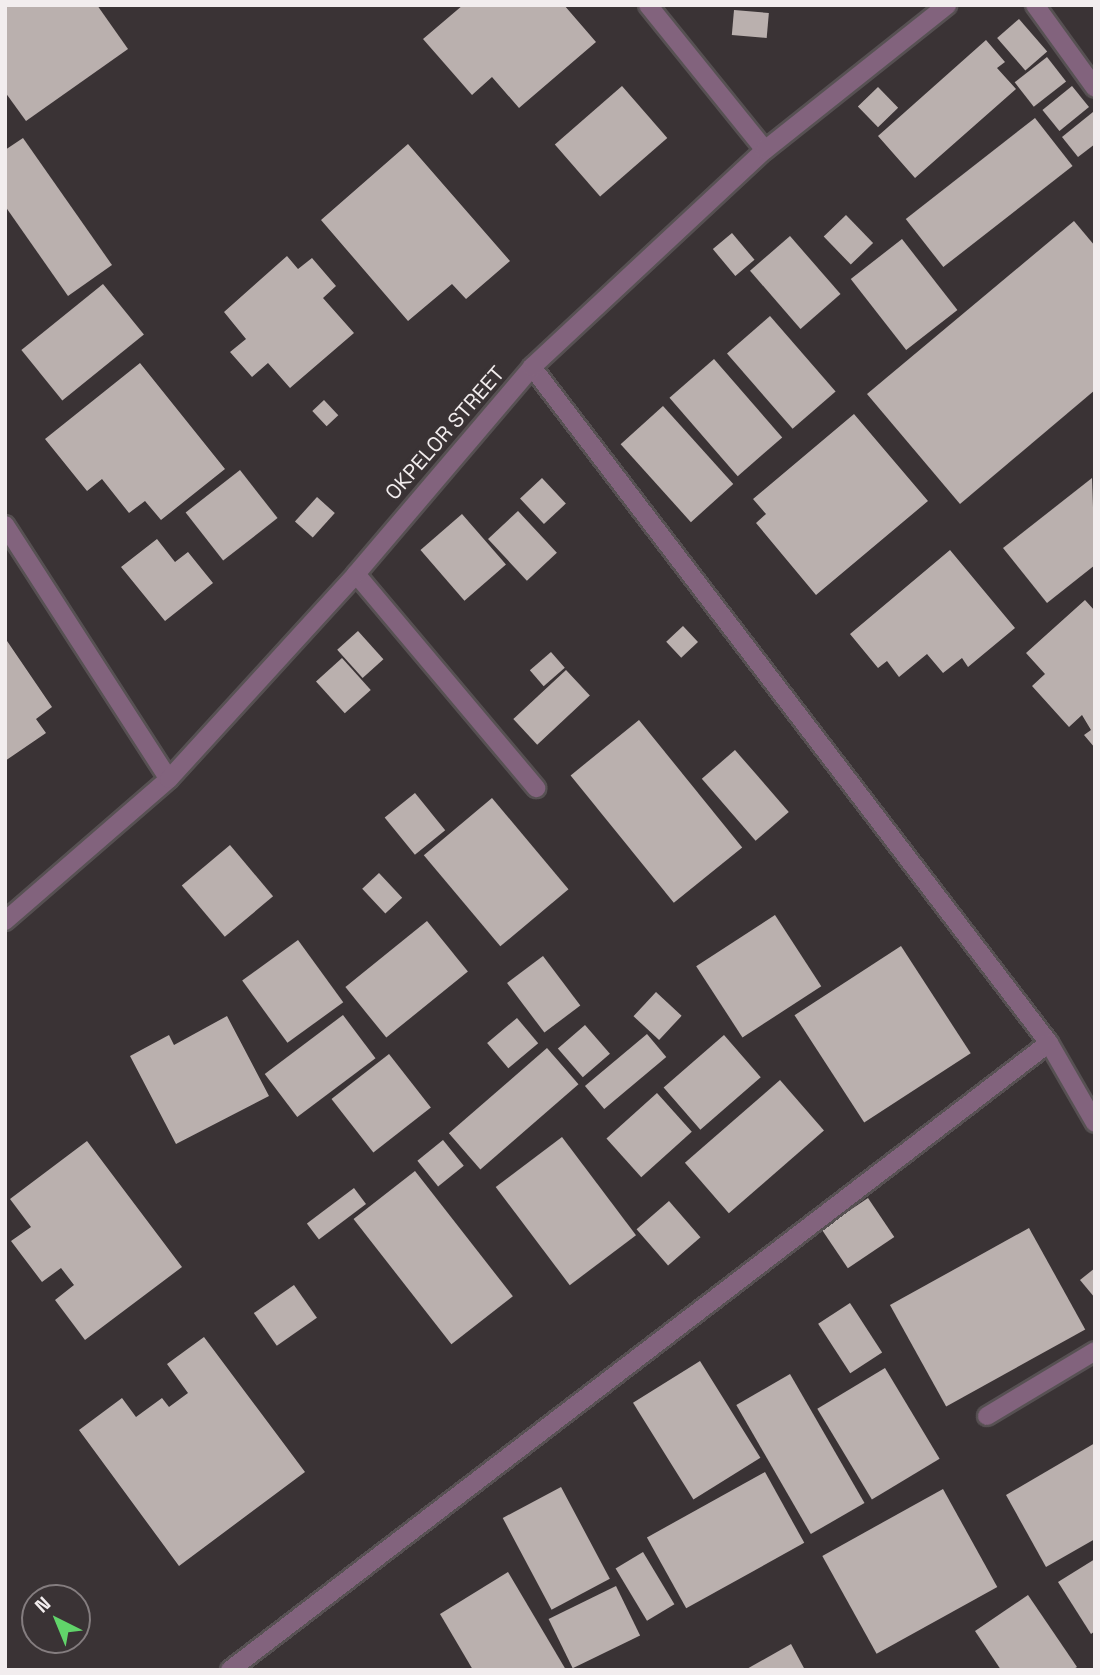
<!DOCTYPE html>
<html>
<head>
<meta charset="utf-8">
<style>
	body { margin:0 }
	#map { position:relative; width:1100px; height:1675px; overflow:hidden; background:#3a3335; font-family:"Space Grotesk",sans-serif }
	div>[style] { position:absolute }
	.building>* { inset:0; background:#bab0ae; transform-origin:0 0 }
	.roads { filter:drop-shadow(2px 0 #575153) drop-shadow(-2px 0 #575153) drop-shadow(0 2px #575153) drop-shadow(0 -2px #575153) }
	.minor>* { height:18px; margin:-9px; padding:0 9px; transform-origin:9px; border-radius:9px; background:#82637d }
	span { translate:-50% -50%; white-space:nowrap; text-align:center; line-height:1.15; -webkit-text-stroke:7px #3a3335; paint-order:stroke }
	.street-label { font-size:21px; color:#f2edee }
	.frame { position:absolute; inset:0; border:7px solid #f2edee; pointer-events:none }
	.north { position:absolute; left:21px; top:1584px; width:70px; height:70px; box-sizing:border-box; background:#3a3335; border:2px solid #847d7f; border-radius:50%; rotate:317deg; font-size:19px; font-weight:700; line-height:28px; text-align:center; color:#f2edee }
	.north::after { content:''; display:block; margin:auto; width:24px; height:32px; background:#61d46a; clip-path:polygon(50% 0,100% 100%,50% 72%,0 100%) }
</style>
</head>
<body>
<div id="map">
	<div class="building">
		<i style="clip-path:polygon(5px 5px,97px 5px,128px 49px,26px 121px,5px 92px)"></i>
		<i style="clip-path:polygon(463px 5px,564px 5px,596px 42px,519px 108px,492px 77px,472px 95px,423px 39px)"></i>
		<i style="left:734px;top:10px;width:35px;height:25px;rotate:5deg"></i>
		<i style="left:1019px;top:19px;width:43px;height:29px;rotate:49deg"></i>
		<i style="clip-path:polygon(986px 40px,1005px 62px,997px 68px,1016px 89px,915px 178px,878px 136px)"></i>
		<i style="left:1047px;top:57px;width:31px;height:41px;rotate:52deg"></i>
		<i style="left:622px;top:86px;width:69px;height:89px;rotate:49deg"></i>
		<i style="left:1072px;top:86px;width:27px;height:38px;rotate:51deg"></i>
		<i style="left:878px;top:87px;width:29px;height:28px;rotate:46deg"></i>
		<i style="clip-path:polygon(1093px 112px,1095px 144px,1078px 157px,1062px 137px)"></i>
		<i style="left:1035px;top:118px;width:61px;height:164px;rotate:52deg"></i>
		<i style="clip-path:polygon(23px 138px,112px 265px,68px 296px,5px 206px,5px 150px)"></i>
		<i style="clip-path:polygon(408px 144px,510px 261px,466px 299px,452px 284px,408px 321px,321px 220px)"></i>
		<i style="left:846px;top:215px;width:39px;height:31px;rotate:46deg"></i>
		<i style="clip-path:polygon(1074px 221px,1095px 246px,1095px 390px,960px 504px,867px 394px)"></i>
		<i style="left:732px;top:233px;width:35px;height:25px;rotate:50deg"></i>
		<i style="left:790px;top:236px;width:77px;height:53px;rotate:49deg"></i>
		<i style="left:902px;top:239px;width:90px;height:65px;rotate:52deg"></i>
		<i style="clip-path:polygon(287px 256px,298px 269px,312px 258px,336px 286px,323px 298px,354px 333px,290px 388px,268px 363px,252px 377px,230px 352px,246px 339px,224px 312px)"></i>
		<i style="left:103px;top:284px;width:65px;height:105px;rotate:51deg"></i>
		<i style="left:770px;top:316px;width:100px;height:57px;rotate:49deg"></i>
		<i style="left:714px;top:359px;width:104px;height:59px;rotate:49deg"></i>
		<i style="clip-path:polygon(140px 363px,225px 469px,161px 520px,145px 501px,129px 513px,102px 479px,87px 491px,45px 439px)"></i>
		<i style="left:324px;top:400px;width:21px;height:16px;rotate:47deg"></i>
		<i style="left:663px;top:406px;width:105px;height:57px;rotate:48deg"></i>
		<i style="clip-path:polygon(854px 414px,928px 501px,816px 595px,756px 523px,766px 514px,753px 499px)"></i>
		<i style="left:240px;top:470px;width:61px;height:69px;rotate:52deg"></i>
		<i style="left:542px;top:478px;width:35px;height:30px;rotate:47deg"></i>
		<i style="clip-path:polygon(1092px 478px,1095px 565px,1047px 603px,1003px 548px)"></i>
		<i style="left:317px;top:497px;width:24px;height:33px;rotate:42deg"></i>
		<i style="left:518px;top:511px;width:57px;height:41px;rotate:47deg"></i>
		<i style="left:462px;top:514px;width:67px;height:55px;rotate:49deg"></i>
		<i style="clip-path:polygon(157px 539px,175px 562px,188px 552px,213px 583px,165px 621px,121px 567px)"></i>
		<i style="clip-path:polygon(950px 550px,1015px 628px,968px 667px,962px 658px,943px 673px,927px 654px,899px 677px,887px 661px,878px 668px,850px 634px)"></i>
		<i style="clip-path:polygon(1085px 600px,1095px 611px,1095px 748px,1084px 735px,1091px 730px,1082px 715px,1069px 727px,1032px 686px,1045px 674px,1026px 653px)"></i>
		<i style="left:683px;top:626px;width:22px;height:23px;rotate:47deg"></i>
		<i style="left:358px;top:631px;width:38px;height:28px;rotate:48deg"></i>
		<i style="clip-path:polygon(5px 638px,52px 707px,36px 719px,46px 733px,5px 761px)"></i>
		<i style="left:551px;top:652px;width:21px;height:28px;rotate:49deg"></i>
		<i style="left:342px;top:658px;width:43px;height:35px;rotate:48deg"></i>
		<i style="left:566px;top:670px;width:35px;height:72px;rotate:47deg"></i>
		<i style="left:639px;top:720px;width:164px;height:88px;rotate:51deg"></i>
		<i style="left:735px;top:750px;width:82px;height:44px;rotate:49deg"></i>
		<i style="left:415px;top:793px;width:48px;height:39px;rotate:51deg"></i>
		<i style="left:492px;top:798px;width:119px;height:89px;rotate:50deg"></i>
		<i style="left:230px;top:845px;width:67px;height:63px;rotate:50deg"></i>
		<i style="left:379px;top:873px;width:34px;height:23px;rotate:47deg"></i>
		<i style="left:775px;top:915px;width:85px;height:94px;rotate:57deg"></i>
		<i style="left:427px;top:921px;width:65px;height:105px;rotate:51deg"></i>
		<i style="left:298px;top:940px;width:77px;height:69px;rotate:54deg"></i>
		<i style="left:901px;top:946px;width:128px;height:127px;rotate:57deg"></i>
		<i style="left:543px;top:956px;width:62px;height:45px;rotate:53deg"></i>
		<i style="left:656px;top:992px;width:35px;height:33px;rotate:43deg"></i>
		<i style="left:343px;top:1015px;width:54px;height:98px;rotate:53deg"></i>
		<i style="clip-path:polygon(227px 1016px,269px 1096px,176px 1144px,130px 1056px,169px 1035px,174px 1045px)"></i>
		<i style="left:517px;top:1018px;width:33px;height:39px;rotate:50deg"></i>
		<i style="left:585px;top:1025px;width:38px;height:36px;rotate:49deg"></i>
		<i style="left:647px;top:1034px;width:30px;height:81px;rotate:50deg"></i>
		<i style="left:724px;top:1035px;width:56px;height:80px;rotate:49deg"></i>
		<i style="left:547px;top:1048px;width:48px;height:130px;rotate:49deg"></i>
		<i style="left:389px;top:1054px;width:68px;height:73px;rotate:52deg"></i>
		<i style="left:780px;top:1080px;width:67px;height:126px;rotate:49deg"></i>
		<i style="left:657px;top:1093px;width:52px;height:68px;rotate:48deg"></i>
		<i style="left:562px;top:1137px;width:123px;height:83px;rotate:53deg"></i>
		<i style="left:443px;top:1140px;width:33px;height:33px;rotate:51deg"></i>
		<i style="clip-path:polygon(87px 1141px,182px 1267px,85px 1340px,55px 1300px,74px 1285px,61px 1268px,42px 1282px,11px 1241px,31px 1227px,10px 1199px)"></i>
		<i style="left:415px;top:1171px;width:159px;height:78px;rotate:52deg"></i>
		<i style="left:354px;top:1188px;width:20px;height:59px;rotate:53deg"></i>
		<i style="left:868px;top:1198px;width:47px;height:56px;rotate:56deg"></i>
		<i style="left:669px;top:1201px;width:48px;height:43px;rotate:49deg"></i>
		<i style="left:1029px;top:1228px;width:116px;height:159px;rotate:61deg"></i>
		<i style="clip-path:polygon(1095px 1268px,1095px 1298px,1080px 1280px)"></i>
		<i style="left:294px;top:1285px;width:40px;height:49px;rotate:55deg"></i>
		<i style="left:850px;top:1303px;width:59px;height:38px;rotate:57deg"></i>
		<i style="clip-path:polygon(204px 1337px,305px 1472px,179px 1566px,79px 1430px,122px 1398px,136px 1417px,162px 1398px,169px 1407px,188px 1393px,167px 1364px)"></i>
		<i style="left:700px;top:1361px;width:114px;height:79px;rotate:58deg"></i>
		<i style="left:885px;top:1368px;width:106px;height:79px;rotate:59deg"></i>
		<i style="left:790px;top:1374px;width:149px;height:62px;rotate:60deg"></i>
		<i style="clip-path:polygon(1095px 1443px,1095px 1539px,1046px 1567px,1006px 1495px)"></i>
		<i style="left:765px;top:1472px;width:81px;height:135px;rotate:61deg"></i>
		<i style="left:561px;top:1487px;width:104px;height:66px;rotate:62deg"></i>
		<i style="left:943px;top:1489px;width:112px;height:138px;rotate:61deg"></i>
		<i style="left:643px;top:1552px;width:61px;height:32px;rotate:59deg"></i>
		<i style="clip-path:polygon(1095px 1559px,1095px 1631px,1091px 1634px,1058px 1582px)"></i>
		<i style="clip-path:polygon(508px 1572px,566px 1670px,473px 1670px,440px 1614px)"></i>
		<i style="left:616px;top:1586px;width:55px;height:75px;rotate:64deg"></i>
		<i style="clip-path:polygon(1028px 1595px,1077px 1667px,1072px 1670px,1001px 1670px,975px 1631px)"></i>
		<i style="clip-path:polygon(791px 1644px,805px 1670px,745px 1670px)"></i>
	</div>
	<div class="roads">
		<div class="minor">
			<i style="left:648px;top:5px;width:186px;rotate:51.1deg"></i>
			<i style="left:1035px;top:5px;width:102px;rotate:54.1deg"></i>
			<i style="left:532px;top:367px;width:851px;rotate:52.59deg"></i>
			<i style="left:1049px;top:1043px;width:92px;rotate:60.1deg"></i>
			<i style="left:5px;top:525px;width:302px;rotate:57.2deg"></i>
			<i style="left:356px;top:574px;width:280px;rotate:49.9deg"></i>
			<i style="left:5px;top:921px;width:217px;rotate:-40.9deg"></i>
			<i style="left:169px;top:779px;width:277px;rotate:-47.6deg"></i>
			<i style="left:356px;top:574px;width:272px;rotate:-49.6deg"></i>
			<i style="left:532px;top:367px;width:318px;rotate:-43deg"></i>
			<i style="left:765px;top:150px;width:233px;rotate:-38.5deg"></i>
			<i style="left:987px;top:1416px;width:126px;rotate:-31deg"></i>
			<i style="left:230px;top:1670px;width:1031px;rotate:-37.44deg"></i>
		</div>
	</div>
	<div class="street-label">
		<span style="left:445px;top:433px;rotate:-49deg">OKPELOR STREET</span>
	</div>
	<div class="frame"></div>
	<div class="north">N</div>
</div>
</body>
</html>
